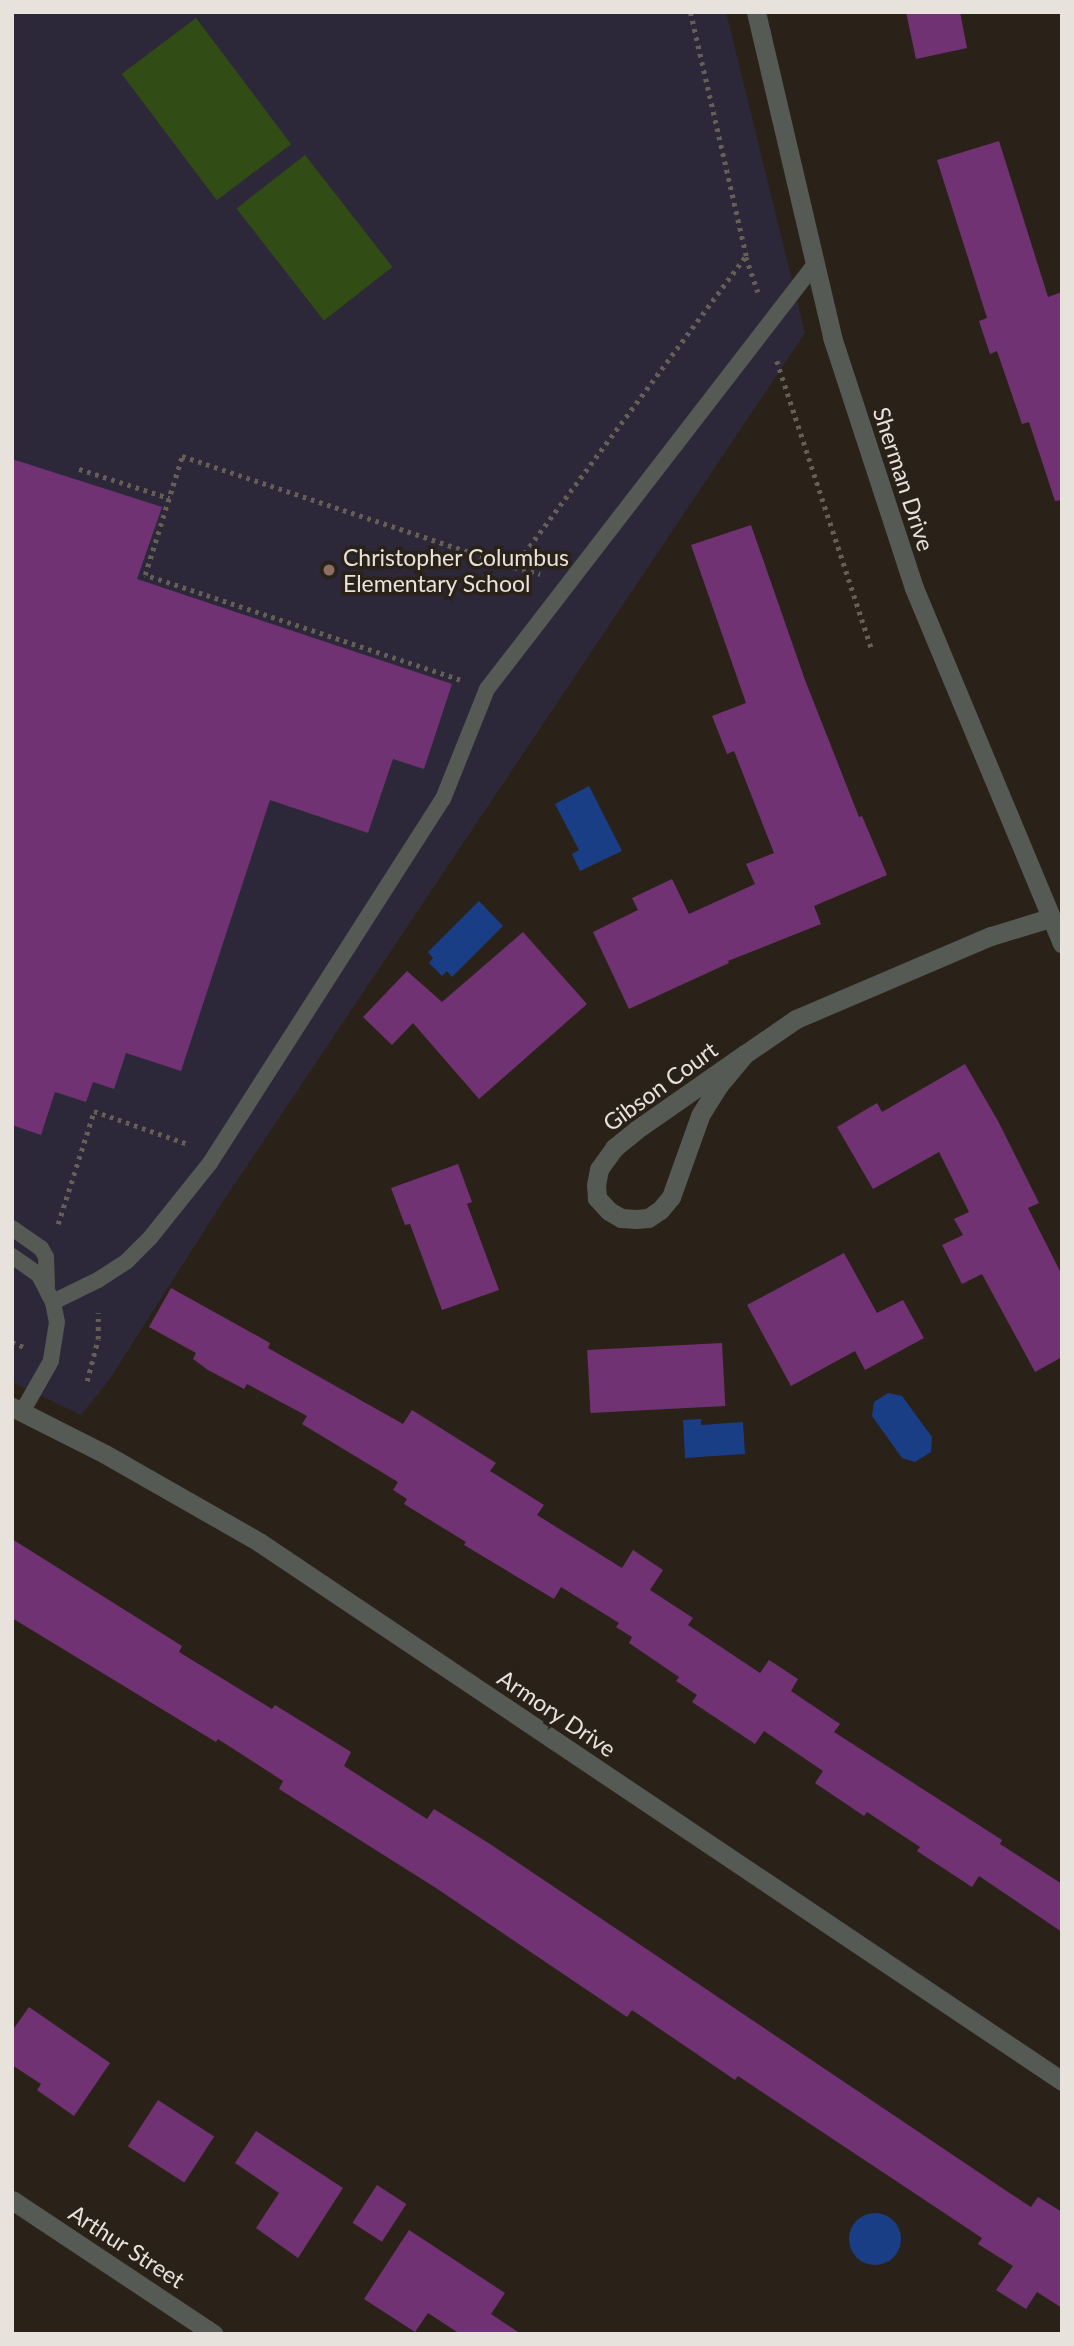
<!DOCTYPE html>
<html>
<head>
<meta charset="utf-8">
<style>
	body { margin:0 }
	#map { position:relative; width:1074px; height:2346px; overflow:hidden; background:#2a2218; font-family:Lato,sans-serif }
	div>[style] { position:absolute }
	.education>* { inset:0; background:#2c2839 }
	.green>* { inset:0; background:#314d15; transform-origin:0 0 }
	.water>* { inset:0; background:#1a3e85 }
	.round { border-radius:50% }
	.building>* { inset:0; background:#713273; transform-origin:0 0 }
	.path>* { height:4.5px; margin-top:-2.25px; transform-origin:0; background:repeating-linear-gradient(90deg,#665f56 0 3.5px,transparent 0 8.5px) }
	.service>* { height:16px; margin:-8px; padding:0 8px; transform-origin:8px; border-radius:8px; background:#565a54 }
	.minor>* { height:19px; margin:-9.5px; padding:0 9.5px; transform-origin:9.5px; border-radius:9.5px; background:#565a54 }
	.dots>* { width:19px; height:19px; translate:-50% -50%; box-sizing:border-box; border:4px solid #2a2218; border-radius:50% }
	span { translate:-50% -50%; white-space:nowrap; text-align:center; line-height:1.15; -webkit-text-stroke:7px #2a2218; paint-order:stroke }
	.street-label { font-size:23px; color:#e7e2db }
	.poi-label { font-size:23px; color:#e7e2db }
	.left { translate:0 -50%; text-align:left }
	.frame { position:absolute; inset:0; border:14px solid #e7e2db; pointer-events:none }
</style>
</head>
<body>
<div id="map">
	<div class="education">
		<i style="clip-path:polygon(12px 12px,726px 12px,805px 333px,222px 1203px,109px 1380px,81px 1415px,12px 1382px)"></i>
	</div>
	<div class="green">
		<i style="left:196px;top:18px;width:158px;height:93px;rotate:53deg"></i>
		<i style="left:305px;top:155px;width:142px;height:87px;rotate:52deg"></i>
	</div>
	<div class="water">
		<i style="clip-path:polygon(589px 786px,622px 851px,580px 871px,572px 854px,579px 850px,555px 804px)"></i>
		<i style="clip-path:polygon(479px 901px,503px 926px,452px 977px,447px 971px,442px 976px,429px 963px,433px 958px,428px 952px)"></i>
		<i style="clip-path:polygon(888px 1393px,902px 1396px,932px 1437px,931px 1452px,915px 1462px,902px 1458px,872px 1416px,874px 1402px)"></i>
		<i style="clip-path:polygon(701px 1419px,701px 1425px,743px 1422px,745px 1454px,685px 1458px,683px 1420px)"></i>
		<i class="round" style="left:849px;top:2213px;width:52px;height:52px"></i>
	</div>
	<div class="building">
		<i style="clip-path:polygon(906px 12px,960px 12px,967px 48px,916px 59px)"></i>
		<i style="clip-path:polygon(999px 141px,1048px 297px,1062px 292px,1062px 500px,1055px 501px,1029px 422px,1022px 424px,997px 351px,990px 354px,979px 321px,987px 318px,937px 160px)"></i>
		<i style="clip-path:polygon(12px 459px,162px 507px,137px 579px,452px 684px,424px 769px,393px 759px,368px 833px,270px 800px,181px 1071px,126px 1053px,114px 1089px,93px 1082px,86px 1102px,55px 1092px,41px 1135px,12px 1125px)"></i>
		<i style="clip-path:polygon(751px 525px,805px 680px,859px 817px,862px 816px,887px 875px,814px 906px,821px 924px,728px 961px,729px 963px,629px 1009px,593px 932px,638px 910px,632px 898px,672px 879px,689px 914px,755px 884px,746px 864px,774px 853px,734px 751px,727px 754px,712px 716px,746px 703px,691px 545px)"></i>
		<i style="clip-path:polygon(523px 932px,587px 1004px,479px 1099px,413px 1023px,392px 1045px,363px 1017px,407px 971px,442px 1002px)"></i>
		<i style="clip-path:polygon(965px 1064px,998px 1121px,1039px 1203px,1028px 1208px,1062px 1275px,1062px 1357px,1035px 1372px,982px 1274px,962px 1284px,942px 1245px,963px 1235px,954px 1219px,969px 1212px,939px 1152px,873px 1189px,837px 1127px,877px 1103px,882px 1112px)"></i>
		<i style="clip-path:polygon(458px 1164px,472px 1202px,467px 1204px,499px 1290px,442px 1310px,410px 1224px,405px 1225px,391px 1188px)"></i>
		<i style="clip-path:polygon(844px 1253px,877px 1313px,903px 1300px,924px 1338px,865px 1370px,855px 1351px,791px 1386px,747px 1305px)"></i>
		<i style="clip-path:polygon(171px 1288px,270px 1343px,268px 1348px,403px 1424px,412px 1410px,496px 1463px,490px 1471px,544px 1505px,537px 1515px,622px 1568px,633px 1550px,663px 1570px,650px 1590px,693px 1618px,688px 1625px,760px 1673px,769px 1660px,798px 1679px,791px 1691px,840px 1724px,834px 1732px,1002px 1840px,1000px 1844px,1062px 1884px,1062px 1932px,979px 1876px,972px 1887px,917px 1851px,920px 1847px,867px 1812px,864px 1816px,815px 1783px,823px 1771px,764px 1731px,755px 1744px,692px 1702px,697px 1695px,676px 1681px,679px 1677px,629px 1643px,632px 1637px,616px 1627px,619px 1623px,561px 1587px,554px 1599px,464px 1545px,466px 1542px,404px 1504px,407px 1499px,393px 1490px,398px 1482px,302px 1424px,307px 1416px,247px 1384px,244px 1389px,208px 1370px,193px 1359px,196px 1353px,149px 1327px)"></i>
		<i style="left:722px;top:1343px;width:63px;height:135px;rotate:87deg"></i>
		<i style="clip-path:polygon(12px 1539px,182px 1646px,179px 1652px,272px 1709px,275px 1705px,351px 1752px,344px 1766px,427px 1819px,434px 1809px,490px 1844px,1011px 2194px,1031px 2207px,1038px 2197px,1062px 2212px,1062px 2308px,1037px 2292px,1026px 2309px,996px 2290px,1013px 2266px,978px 2244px,982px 2238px,738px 2076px,735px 2080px,632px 2010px,627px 2017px,436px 1888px,279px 1789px,283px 1781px,218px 1739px,216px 1742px,12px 1618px)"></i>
		<i style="clip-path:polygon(29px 2007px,110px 2063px,74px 2116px,37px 2090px,41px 2084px,12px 2065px,12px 2031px)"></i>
		<i style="left:158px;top:2100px;width:67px;height:55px;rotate:33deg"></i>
		<i style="clip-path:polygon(256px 2131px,343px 2188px,298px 2258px,256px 2228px,279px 2193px,235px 2163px)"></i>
		<i style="left:377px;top:2185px;width:35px;height:45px;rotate:33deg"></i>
		<i style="clip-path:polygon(409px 2230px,505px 2293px,491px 2314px,521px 2334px,460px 2334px,428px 2313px,415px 2332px,364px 2299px)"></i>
	</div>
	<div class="path">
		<i style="left:746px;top:257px;width:37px;rotate:71deg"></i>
		<i style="left:777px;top:361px;width:304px;rotate:71.8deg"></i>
		<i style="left:79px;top:469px;width:95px;rotate:17.9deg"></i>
		<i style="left:514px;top:567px;width:27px;rotate:15deg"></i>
		<i style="left:460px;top:680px;width:332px;rotate:-161.6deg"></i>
		<i style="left:145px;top:575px;width:125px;rotate:-72.7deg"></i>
		<i style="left:182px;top:456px;width:350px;rotate:18.5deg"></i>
		<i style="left:514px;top:567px;width:388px;rotate:-53.3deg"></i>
		<i style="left:746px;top:256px;width:250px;rotate:-102.9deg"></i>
		<i style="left:58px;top:1224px;width:119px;rotate:-72.3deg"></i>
		<i style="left:94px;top:1111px;width:100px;rotate:19.3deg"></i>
		<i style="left:12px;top:1342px;width:13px;rotate:23deg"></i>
		<i style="left:87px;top:1381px;width:43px;rotate:-75.3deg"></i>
		<i style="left:98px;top:1339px;width:26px;rotate:-90deg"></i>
	</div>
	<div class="service">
		<i style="left:12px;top:1228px;width:35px;rotate:35deg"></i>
		<i style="left:41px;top:1248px;width:10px;rotate:61deg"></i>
		<i style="left:46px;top:1257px;width:29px;rotate:88deg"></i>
		<i style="left:12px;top:1256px;width:33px;rotate:35deg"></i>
		<i style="left:39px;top:1275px;width:30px;rotate:63deg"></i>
		<i style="left:53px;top:1302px;width:20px;rotate:79deg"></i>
		<i style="left:57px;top:1322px;width:39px;rotate:99deg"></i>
		<i style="left:51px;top:1361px;width:59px;rotate:119.6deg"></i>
		<i style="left:53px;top:1302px;width:50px;rotate:-26.1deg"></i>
		<i style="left:98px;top:1280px;width:35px;rotate:-33deg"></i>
		<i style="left:127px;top:1261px;width:33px;rotate:-45deg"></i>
		<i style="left:150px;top:1238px;width:96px;rotate:-51.3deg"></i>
		<i style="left:210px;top:1163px;width:432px;rotate:-57.4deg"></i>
		<i style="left:443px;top:799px;width:118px;rotate:-68.2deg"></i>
		<i style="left:487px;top:689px;width:537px;rotate:-52.34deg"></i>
	</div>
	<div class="minor">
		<i style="left:756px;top:12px;width:334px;rotate:76.8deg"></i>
		<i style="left:832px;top:337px;width:264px;rotate:71.9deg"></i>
		<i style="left:914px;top:588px;width:385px;rotate:67.4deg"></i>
		<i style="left:745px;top:1054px;width:40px;rotate:130deg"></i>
		<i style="left:719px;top:1085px;width:36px;rotate:122deg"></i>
		<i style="left:700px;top:1116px;width:86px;rotate:109.7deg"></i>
		<i style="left:671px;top:1197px;width:17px;rotate:130deg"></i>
		<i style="left:660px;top:1210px;width:14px;rotate:146deg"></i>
		<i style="left:648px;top:1218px;width:12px;rotate:175deg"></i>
		<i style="left:636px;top:1219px;width:15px;rotate:-176deg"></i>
		<i style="left:621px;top:1218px;width:14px;rotate:-150deg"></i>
		<i style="left:609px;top:1211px;width:18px;rotate:-133deg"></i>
		<i style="left:597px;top:1198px;width:13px;rotate:-94deg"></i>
		<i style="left:596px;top:1185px;width:16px;rotate:-79deg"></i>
		<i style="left:599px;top:1169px;width:26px;rotate:-54deg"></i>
		<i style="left:614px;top:1148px;width:28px;rotate:-39deg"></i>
		<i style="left:636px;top:1130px;width:133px;rotate:-34.9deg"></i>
		<i style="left:745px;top:1054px;width:62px;rotate:-34.5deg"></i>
		<i style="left:796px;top:1019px;width:212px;rotate:-23.1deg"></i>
		<i style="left:991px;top:936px;width:62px;rotate:-17deg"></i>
		<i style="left:12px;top:1407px;width:104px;rotate:26.8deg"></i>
		<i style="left:105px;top:1454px;width:177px;rotate:29.7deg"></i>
		<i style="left:259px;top:1542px;width:967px;rotate:33.87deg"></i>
		<i style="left:12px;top:2200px;width:242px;rotate:33.6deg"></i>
	</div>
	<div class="dots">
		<i style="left:329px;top:570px;background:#8d6e63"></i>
	</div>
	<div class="street-label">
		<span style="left:904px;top:479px;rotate:72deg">Sherman Drive</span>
		<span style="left:660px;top:1086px;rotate:-36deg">Gibson Court</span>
		<span style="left:557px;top:1713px;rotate:34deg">Armory Drive</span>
		<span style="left:127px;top:2246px;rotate:33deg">Arthur Street</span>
	</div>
	<div class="poi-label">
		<span class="left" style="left:343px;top:570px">Christopher Columbus<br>Elementary School</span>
	</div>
	<div class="frame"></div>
</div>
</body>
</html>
